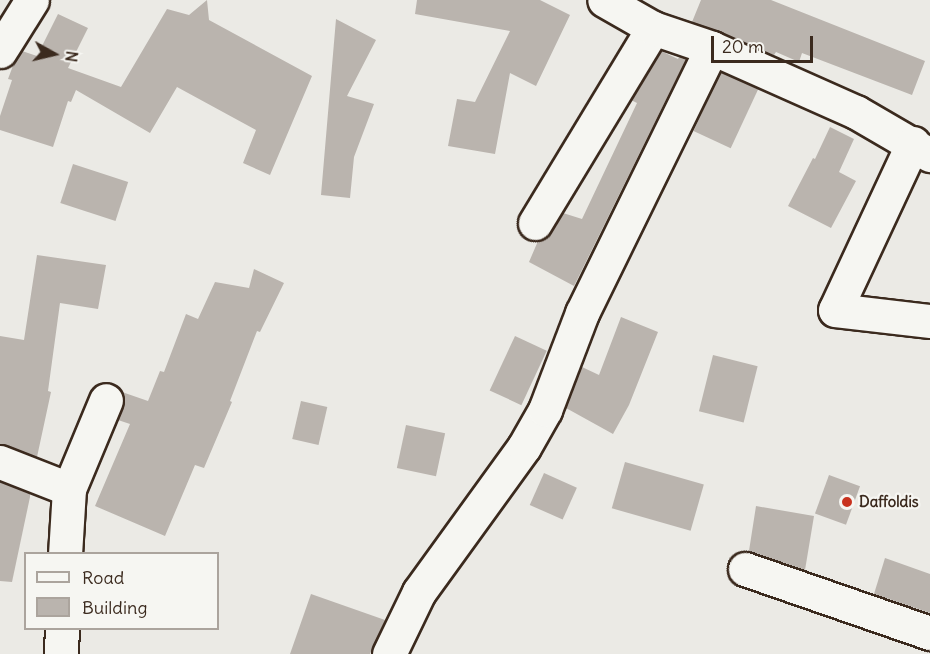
<!DOCTYPE html>
<html>
<head>
<meta charset="utf-8">
<style>
	body { margin:0 }
	#map { position:relative; width:930px; height:654px; overflow:hidden; background:#ebeae5; font-family:Delius,sans-serif }
	div>[style] { position:absolute }
	.building>* { inset:0; background:#bab4ae; transform-origin:0 0 }
	.roads { filter:drop-shadow(2px 0 #3b2a1e) drop-shadow(-2px 0 #3b2a1e) drop-shadow(0 2px #3b2a1e) drop-shadow(0 -2px #3b2a1e) }
	.minor>* { height:33px; margin:-16.5px; padding:0 16.5px; transform-origin:16.5px; border-radius:16.5px; background:#f6f6f2 }
	.dots>* { width:16px; height:16px; translate:-50% -50%; box-sizing:border-box; border:3px solid #f6f6f2; border-radius:50% }
	span { translate:-50% -50%; white-space:nowrap; text-align:center; line-height:1.15; -webkit-text-stroke:4.5px #f6f6f2; paint-order:stroke }
	.poi-label { font-size:15px; color:#3b2a1e; font-weight:700 }
	.left { translate:0 -50%; text-align:left }
	.legend { position:absolute; left:24px; top:552px; width:195px; height:78px; box-sizing:border-box; background:#f6f6f2; border:2px solid #aba49d; margin:0; padding:8px 10px; list-style:none; font-size:18px; color:#3b2a1e }
	.legend li { display:flex; align-items:center; gap:12px; height:30px }
	.legend b { width:30px; border:2px solid #aba49d }
	.north { position:absolute; left:24px; top:24px; width:60px; height:60px; -webkit-text-stroke:4px #f6f6f2; paint-order:stroke; rotate:98deg; font-size:16px; font-weight:700; line-height:24px; text-align:center; color:#3b2a1e }
	.north::after { content:''; display:block; margin:auto; width:21px; height:27px; background:#3b2a1e; clip-path:polygon(50% 0,100% 100%,50% 72%,0 100%) }
	.scale { position:absolute; left:711px; top:36px; width:102px; height:27px; box-sizing:border-box; border:3px solid #3b2a1e; border-top:0; padding-left:8px; font-size:18px; line-height:21px; white-space:nowrap; color:#3b2a1e; -webkit-text-stroke:4px #f6f6f2; paint-order:stroke }
</style>
</head>
<body>
<div id="map">
	<div class="building">
		<i style="clip-path:polygon(207px 0,209px 20px,312px 76px,270px 175px,243px 163px,256px 130px,177px 87px,150px 133px,76px 90px,71px 102px,68px 101px,53px 147px,0 130px,0 116px,12px 80px,8px 79px,14px 63px,22px 51px,37px 56px,58px 14px,88px 28px,68px 68px,121px 87px,167px 9px,189px 15px)"></i>
		<i style="clip-path:polygon(417px 0,540px 0,570px 15px,536px 86px,510px 73px,495px 154px,448px 146px,457px 99px,475px 102px,510px 31px,415px 14px)"></i>
		<i style="clip-path:polygon(701px 0,771px 0,925px 61px,912px 95px,802px 53px,799px 62px,776px 52px,774px 55px,692px 22px)"></i>
		<i style="clip-path:polygon(336px 19px,376px 40px,347px 96px,374px 104px,354px 157px,350px 198px,321px 195px)"></i>
		<i style="clip-path:polygon(661px 51px,678px 59px,679px 57px,686px 59px,574px 286px,529px 262px,538px 241px,551px 233px,563px 213px,582px 219px,637px 103px,631px 100px)"></i>
		<i style="left:721px;top:72px;width:41px;height:65px;rotate:25deg"></i>
		<i style="clip-path:polygon(830px 127px,854px 139px,839px 172px,856px 181px,831px 228px,788px 206px,813px 158px,815px 159px)"></i>
		<i style="left:73px;top:164px;width:58px;height:41px;rotate:18deg"></i>
		<i style="clip-path:polygon(37px 255px,106px 265px,98px 309px,60px 303px,48px 391px,51px 392px,37px 457px,0 444px,0 336px,24px 340px)"></i>
		<i style="clip-path:polygon(254px 269px,284px 283px,260px 332px,257px 331px,230px 401px,232px 402px,204px 468px,195px 465px,165px 536px,95px 506px,130px 424px,118px 420px,123px 407px,122px 392px,148px 401px,160px 371px,164px 372px,186px 314px,198px 319px,215px 282px,249px 288px)"></i>
		<i style="clip-path:polygon(621px 317px,658px 332px,629px 405px,613px 434px,566px 408px,582px 367px,599px 375px)"></i>
		<i style="left:515px;top:336px;width:35px;height:60px;rotate:25deg"></i>
		<i style="left:713px;top:355px;width:46px;height:58px;rotate:14deg"></i>
		<i style="left:301px;top:401px;width:27px;height:39px;rotate:13deg"></i>
		<i style="left:406px;top:425px;width:40px;height:44px;rotate:12deg"></i>
		<i style="left:625px;top:462px;width:82px;height:48px;rotate:16deg"></i>
		<i style="left:544px;top:473px;width:36px;height:35px;rotate:24deg"></i>
		<i style="left:829px;top:475px;width:33px;height:41px;rotate:20deg"></i>
		<i style="clip-path:polygon(0 482px,30px 494px,30px 497px,12px 582px,0 581px)"></i>
		<i style="clip-path:polygon(756px 506px,814px 516px,805px 570px,749px 551px)"></i>
		<i style="clip-path:polygon(885px 558px,930px 574px,930px 613px,874px 594px)"></i>
		<i style="clip-path:polygon(311px 594px,385px 620px,370px 654px,290px 654px)"></i>
	</div>
	<div class="roads">
		<div class="minor">
			<i style="left:712px;top:48px;width:158px;rotate:24deg"></i>
			<i style="left:856px;top:112px;width:86px;rotate:30.2deg"></i>
			<i style="left:0;top:51px;width:60px;rotate:-57.9deg"></i>
			<i style="left:913px;top:143px;width:184px;rotate:115deg"></i>
			<i style="left:835px;top:310px;width:96px;rotate:6.6deg"></i>
			<i style="left:535px;top:223px;width:228px;rotate:-58.8deg"></i>
			<i style="left:0;top:462px;width:74px;rotate:21.4deg"></i>
			<i style="left:69px;top:489px;width:65px;rotate:93.5deg"></i>
			<i style="left:69px;top:489px;width:96px;rotate:-67.4deg"></i>
			<i style="left:745px;top:569px;width:196px;rotate:19.1deg"></i>
			<i style="left:61px;top:654px;width:26px;rotate:-88deg"></i>
			<i style="left:389px;top:654px;width:69px;rotate:-64.2deg"></i>
			<i style="left:419px;top:592px;width:179px;rotate:-54.1deg"></i>
			<i style="left:524px;top:447px;width:43px;rotate:-60.4deg"></i>
			<i style="left:545px;top:410px;width:104px;rotate:-69.1deg"></i>
			<i style="left:582px;top:313px;width:295px;rotate:-63.9deg"></i>
			<i style="left:712px;top:48px;width:62px;rotate:-161.3deg"></i>
			<i style="left:653px;top:28px;width:56px;rotate:-150.3deg"></i>
		</div>
	</div>
	<div class="dots">
		<i style="left:847px;top:502px;background:#c8321e"></i>
	</div>
	<div class="poi-label">
		<span class="left" style="left:859px;top:502px">Daffoldis</span>
	</div>
	<ul class="legend">
	<li><b style="height:8px;background:#f6f6f2"></b>Road</li>
	<li><b style="height:16px;background:#bab4ae"></b>Building</li>
	</ul>
	<div class="north">N</div>
	<div class="scale">20 m</div>
</div>
</body>
</html>
